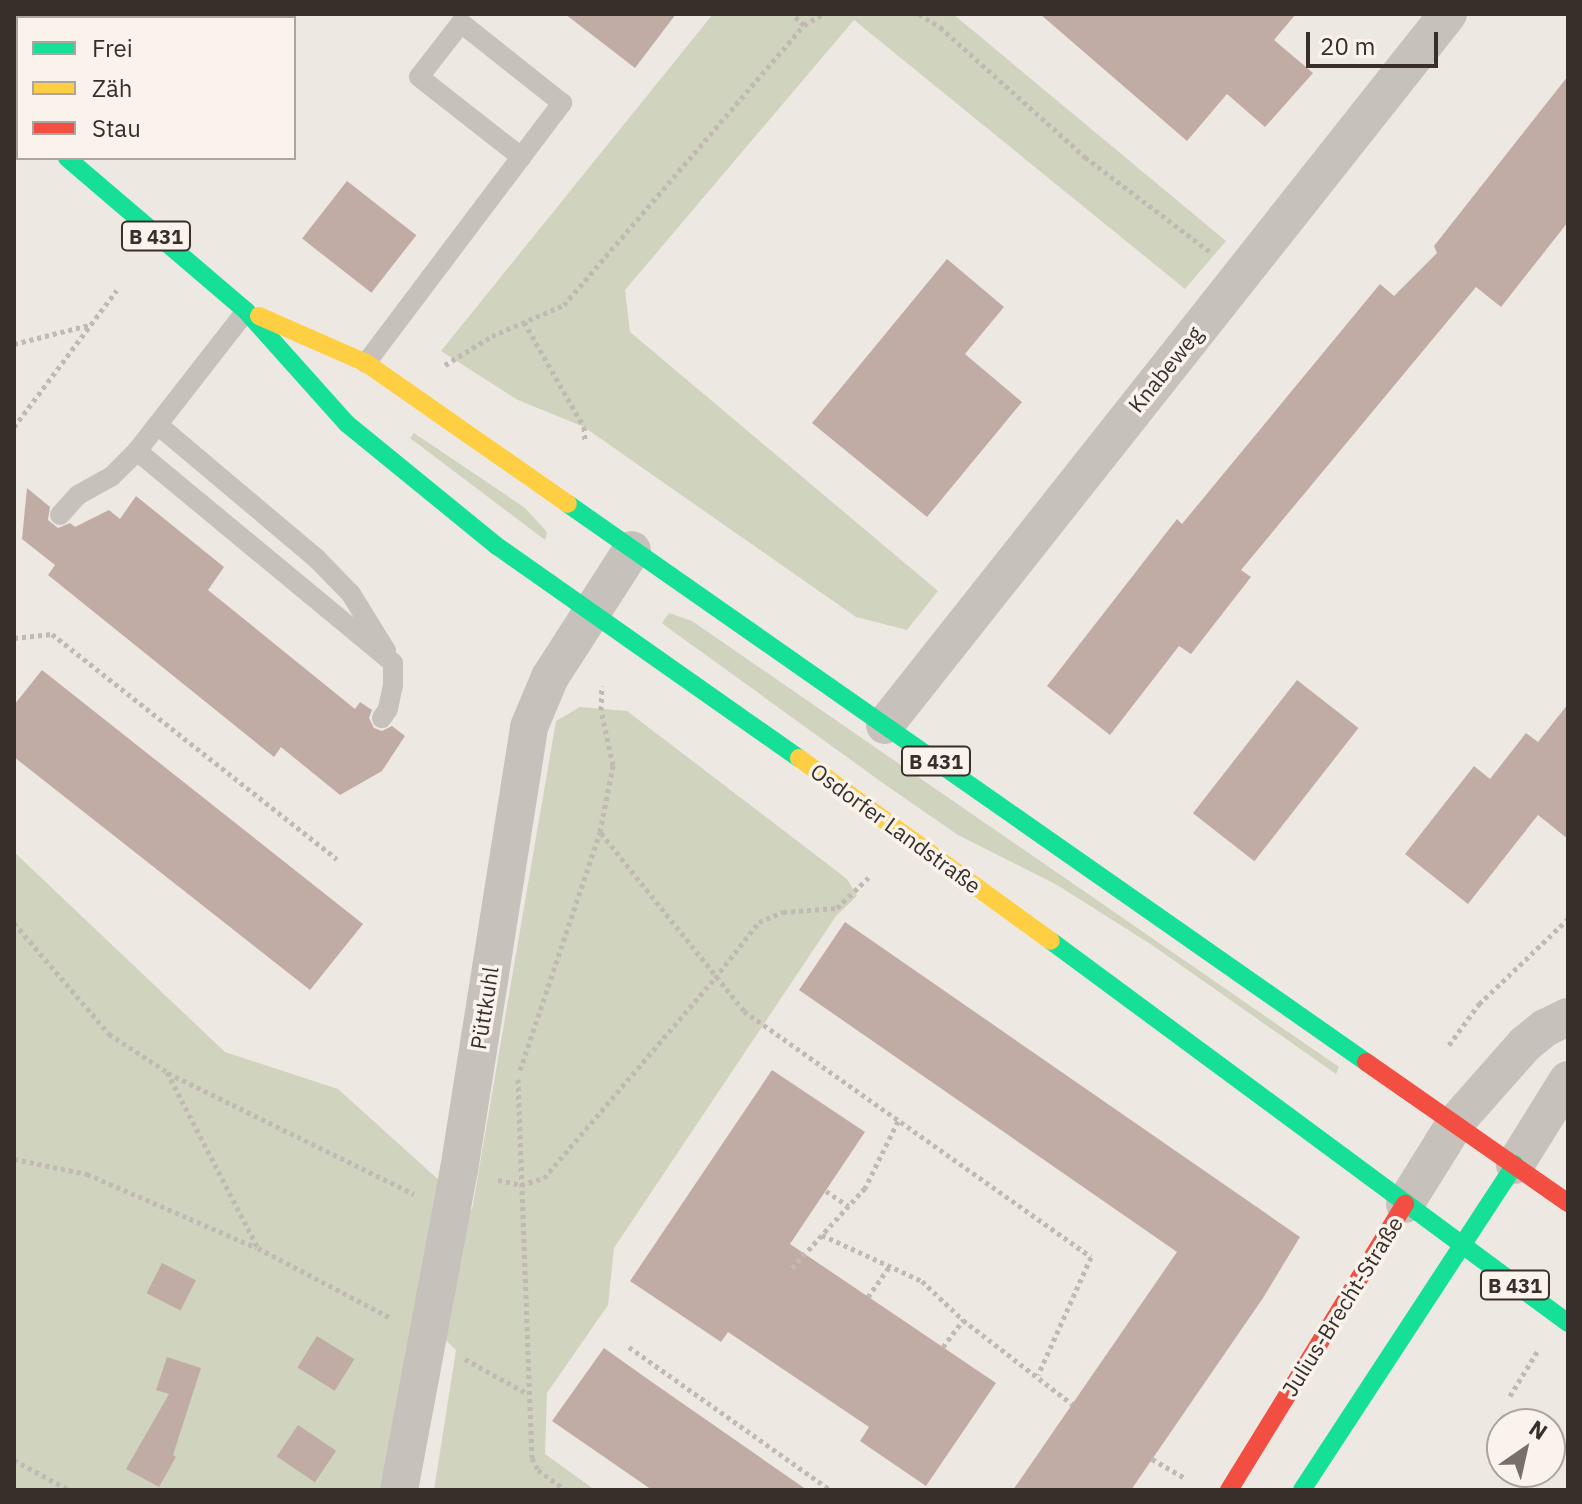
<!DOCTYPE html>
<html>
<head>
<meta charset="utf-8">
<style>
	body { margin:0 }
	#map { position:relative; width:1582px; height:1504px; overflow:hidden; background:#eee8e3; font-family:"IBM Plex Sans",sans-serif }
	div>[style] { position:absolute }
	.green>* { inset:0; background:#d0d3bd }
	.building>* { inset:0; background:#c1aca5; transform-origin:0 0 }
	.path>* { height:5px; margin-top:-2.5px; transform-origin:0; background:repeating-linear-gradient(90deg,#c0b9b4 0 4px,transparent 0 8px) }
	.lane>* { height:20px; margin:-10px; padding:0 10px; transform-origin:10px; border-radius:10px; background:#c7c1bc }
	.street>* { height:38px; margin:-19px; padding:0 19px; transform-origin:19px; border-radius:19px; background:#c7c1bc }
	.fast>* { height:18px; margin:-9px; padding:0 9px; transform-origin:9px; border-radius:9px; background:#16e098 }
	.slow>* { height:18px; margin:-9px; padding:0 9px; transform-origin:9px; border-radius:9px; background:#ffcf43 }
	.jam>* { height:18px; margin:-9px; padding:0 9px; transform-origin:9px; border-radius:9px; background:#f24e42 }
	span { translate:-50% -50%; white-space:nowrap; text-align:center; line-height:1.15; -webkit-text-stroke:7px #faf3eb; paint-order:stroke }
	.shield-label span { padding:2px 6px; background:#faf3eb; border:2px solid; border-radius:6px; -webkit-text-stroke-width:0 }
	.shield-label { font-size:20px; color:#382e2a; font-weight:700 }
	.street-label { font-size:22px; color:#382e2a }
	.frame { position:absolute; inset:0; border:16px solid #382e2a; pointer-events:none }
	.legend { position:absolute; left:16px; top:16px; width:280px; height:144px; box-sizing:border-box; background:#faf3eb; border:2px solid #aca49e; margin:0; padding:10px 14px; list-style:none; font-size:24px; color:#382e2a }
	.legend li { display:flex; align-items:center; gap:16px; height:40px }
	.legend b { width:40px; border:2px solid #aca49e }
	.north { position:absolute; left:1486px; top:1408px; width:80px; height:80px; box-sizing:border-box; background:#faf3eb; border:2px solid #aca49e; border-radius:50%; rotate:34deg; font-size:22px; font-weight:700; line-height:32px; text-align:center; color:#382e2a }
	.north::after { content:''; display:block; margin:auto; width:28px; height:36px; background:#786f6b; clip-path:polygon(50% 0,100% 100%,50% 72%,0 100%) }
	.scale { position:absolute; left:1306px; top:32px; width:132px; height:36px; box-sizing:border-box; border:4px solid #382e2a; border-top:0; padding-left:10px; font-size:24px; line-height:28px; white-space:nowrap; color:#382e2a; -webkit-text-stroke:6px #faf3eb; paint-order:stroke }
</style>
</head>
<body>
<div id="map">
	<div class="green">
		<i style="clip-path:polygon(713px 14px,953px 14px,1226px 241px,1185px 289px,854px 20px,625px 290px,630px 332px,938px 591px,907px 630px,856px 617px,584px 427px,518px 400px,441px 351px)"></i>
		<i style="clip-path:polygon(414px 433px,525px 508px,547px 532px,545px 540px,410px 438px)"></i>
		<i style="clip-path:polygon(669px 613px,692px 621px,1339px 1067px,1336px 1074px,1152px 945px,1057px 885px,958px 835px,887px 786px,667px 627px,662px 623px)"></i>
		<i style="clip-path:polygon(580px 707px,627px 711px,847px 879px,857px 896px,836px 916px,614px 1248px,608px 1305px,547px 1393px,545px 1454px,595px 1490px,434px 1490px,456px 1350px,429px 1324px,399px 1490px,14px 1490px,14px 852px,225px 1052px,338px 1089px,472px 1210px,556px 721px)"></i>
	</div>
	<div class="building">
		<i style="clip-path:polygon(565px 14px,676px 14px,635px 68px)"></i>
		<i style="clip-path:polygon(1040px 14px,1296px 14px,1274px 40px,1313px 73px,1265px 127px,1227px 94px,1187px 141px)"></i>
		<i style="clip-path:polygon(1568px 76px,1568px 222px,1501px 307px,1476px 287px,1241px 570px,1251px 577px,1191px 654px,1179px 646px,1110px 735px,1047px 686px,1177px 519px,1182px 524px,1380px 284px,1394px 296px,1437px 253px,1434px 246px)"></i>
		<i style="left:347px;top:181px;width:88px;height:73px;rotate:38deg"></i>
		<i style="clip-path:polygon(947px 259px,1004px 307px,965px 354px,1022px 402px,927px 517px,812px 423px)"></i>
		<i style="clip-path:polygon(27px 488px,50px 507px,48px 520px,58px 528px,70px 523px,75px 527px,109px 510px,120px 519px,136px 496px,224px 567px,208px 590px,355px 709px,360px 702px,372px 710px,369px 718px,374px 728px,382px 731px,392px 726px,405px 736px,382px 771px,340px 795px,281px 747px,274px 757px,48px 575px,55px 565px,22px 539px)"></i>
		<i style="clip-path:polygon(42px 670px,363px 924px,310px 990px,14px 757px,14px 705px)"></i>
		<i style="left:1297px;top:680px;width:78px;height:169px;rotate:38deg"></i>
		<i style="clip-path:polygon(1568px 704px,1568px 839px,1538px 815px,1468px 904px,1405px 854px,1474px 766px,1490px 779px,1526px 733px,1538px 742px)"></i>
		<i style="clip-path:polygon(845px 922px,1300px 1237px,1263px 1298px,1131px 1490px,1013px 1490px,1177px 1252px,799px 990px)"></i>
		<i style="clip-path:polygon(772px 1070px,865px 1132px,790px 1244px,996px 1383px,926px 1486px,860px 1441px,869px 1427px,728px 1332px,721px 1342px,630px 1281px)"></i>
		<i style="left:162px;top:1263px;width:38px;height:34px;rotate:27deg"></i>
		<i style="left:317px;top:1336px;width:44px;height:37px;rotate:32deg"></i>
		<i style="clip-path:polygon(604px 1348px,649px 1380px,807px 1490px,652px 1490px,552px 1421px)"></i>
		<i style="clip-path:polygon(167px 1357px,201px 1368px,173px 1455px,176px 1457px,159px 1487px,126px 1469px,169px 1394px,156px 1390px)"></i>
		<i style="left:298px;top:1425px;width:46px;height:38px;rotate:34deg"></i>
	</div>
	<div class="path">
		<i style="left:919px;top:14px;width:25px;rotate:32deg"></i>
		<i style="left:940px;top:27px;width:195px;rotate:41.9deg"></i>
		<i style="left:1085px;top:157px;width:156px;rotate:37.2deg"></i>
		<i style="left:804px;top:25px;width:22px;rotate:-30deg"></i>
		<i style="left:524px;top:322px;width:121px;rotate:60.3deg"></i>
		<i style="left:584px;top:427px;width:15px;rotate:86deg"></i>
		<i style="left:14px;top:344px;width:77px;rotate:-14.2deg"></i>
		<i style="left:445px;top:365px;width:55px;rotate:-31.7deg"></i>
		<i style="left:492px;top:336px;width:78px;rotate:-23.3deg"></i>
		<i style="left:564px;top:305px;width:369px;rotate:-49.4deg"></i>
		<i style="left:804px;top:25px;width:16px;rotate:-137deg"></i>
		<i style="left:14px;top:427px;width:171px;rotate:-53.1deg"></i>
		<i style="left:14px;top:638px;width:38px;rotate:-6deg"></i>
		<i style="left:52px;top:634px;width:363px;rotate:38.3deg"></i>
		<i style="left:601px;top:833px;width:228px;rotate:51.2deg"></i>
		<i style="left:744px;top:1011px;width:425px;rotate:35.3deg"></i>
		<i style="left:1091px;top:1257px;width:129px;rotate:114.2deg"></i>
		<i style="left:14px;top:923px;width:146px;rotate:49.4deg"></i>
		<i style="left:109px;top:1034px;width:69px;rotate:33.2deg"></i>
		<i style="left:167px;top:1072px;width:198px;rotate:62.7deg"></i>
		<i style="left:258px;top:1248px;width:148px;rotate:27.8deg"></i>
		<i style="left:1449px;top:1045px;width:51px;rotate:-53.8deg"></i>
		<i style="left:1479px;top:1004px;width:123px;rotate:-43.7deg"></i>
		<i style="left:520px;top:1070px;width:251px;rotate:-71.4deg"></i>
		<i style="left:600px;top:832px;width:68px;rotate:-79deg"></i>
		<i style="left:613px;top:765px;width:56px;rotate:-102.3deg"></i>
		<i style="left:601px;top:710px;width:24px;rotate:-88deg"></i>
		<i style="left:168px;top:1073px;width:274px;rotate:26.2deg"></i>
		<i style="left:518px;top:1079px;width:379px;rotate:87.9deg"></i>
		<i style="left:532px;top:1458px;width:13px;rotate:63deg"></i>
		<i style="left:538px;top:1470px;width:34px;rotate:36deg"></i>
		<i style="left:898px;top:1121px;width:75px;rotate:116.2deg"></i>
		<i style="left:865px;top:1188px;width:64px;rotate:132.5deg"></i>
		<i style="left:822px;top:1235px;width:110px;rotate:24.7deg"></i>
		<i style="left:922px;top:1281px;width:57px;rotate:43.6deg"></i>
		<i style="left:963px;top:1320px;width:138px;rotate:37.6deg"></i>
		<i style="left:14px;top:1159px;width:75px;rotate:11.6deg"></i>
		<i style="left:87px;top:1174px;width:185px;rotate:23.5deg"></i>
		<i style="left:498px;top:1180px;width:24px;rotate:12deg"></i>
		<i style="left:521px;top:1185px;width:24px;rotate:-17deg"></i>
		<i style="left:544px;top:1178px;width:263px;rotate:-49.5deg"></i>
		<i style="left:715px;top:978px;width:71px;rotate:-51.8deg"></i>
		<i style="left:759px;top:922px;width:26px;rotate:-23deg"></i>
		<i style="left:783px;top:912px;width:54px;rotate:-4.2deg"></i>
		<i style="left:837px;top:908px;width:45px;rotate:-44.1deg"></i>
		<i style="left:826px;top:1191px;width:27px;rotate:34deg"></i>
		<i style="left:792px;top:1268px;width:45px;rotate:-47.7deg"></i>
		<i style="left:868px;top:1297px;width:38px;rotate:-55deg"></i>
		<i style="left:629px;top:1347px;width:247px;rotate:35.4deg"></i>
		<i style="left:943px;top:1347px;width:34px;rotate:-53deg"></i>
		<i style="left:465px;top:1359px;width:70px;rotate:29.1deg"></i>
		<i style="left:1510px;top:1396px;width:52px;rotate:-58.5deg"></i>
		<i style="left:1152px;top:1459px;width:38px;rotate:30deg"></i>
		<i style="left:14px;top:1460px;width:63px;rotate:28.6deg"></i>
	</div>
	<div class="lane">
		<i style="left:366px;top:363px;width:326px;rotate:-53deg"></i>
		<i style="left:562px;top:103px;width:129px;rotate:-141.6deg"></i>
		<i style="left:461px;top:23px;width:68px;rotate:127.9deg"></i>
		<i style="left:419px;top:77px;width:130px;rotate:38.1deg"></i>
		<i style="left:158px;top:425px;width:208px;rotate:40.1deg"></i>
		<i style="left:317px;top:559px;width:49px;rotate:45.8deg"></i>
		<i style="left:351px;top:594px;width:67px;rotate:58.4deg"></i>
		<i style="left:137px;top:451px;width:332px;rotate:39.6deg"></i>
		<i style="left:393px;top:663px;width:22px;rotate:90deg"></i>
		<i style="left:393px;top:685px;width:25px;rotate:102deg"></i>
		<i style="left:388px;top:709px;width:11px;rotate:124deg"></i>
		<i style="left:60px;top:515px;width:27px;rotate:-48deg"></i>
		<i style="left:78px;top:495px;width:38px;rotate:-29deg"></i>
		<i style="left:111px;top:477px;width:37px;rotate:-45deg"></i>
		<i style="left:137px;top:451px;width:177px;rotate:-52.1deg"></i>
	</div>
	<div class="street">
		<i style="left:193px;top:18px;width:5px;rotate:-53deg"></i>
		<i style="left:885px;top:725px;width:907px;rotate:-51.63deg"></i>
		<i style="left:1515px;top:1165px;width:100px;rotate:-58.1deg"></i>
		<i style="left:1405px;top:1204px;width:97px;rotate:-58.1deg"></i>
		<i style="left:1456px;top:1122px;width:104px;rotate:-48.5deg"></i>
		<i style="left:1525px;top:1044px;width:26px;rotate:-39deg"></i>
		<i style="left:1545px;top:1028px;width:25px;rotate:-26deg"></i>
		<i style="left:399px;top:1490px;width:326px;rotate:-79.4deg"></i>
		<i style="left:459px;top:1170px;width:448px;rotate:-81deg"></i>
		<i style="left:529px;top:727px;width:54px;rotate:-67.2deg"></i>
		<i style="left:550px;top:677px;width:151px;rotate:-57.2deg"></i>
	</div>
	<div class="fast">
		<i style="left:14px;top:112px;width:5px;rotate:37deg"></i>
		<i style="left:67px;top:158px;width:235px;rotate:40.5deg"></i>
		<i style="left:246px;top:311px;width:150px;rotate:48.2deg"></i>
		<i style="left:346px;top:423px;width:195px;rotate:39.2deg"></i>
		<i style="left:497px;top:546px;width:369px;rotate:35.1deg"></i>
		<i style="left:568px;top:504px;width:974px;rotate:34.96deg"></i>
		<i style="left:1051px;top:941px;width:643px;rotate:36.46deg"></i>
		<i style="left:1302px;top:1490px;width:389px;rotate:-56.8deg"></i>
	</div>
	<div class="slow">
		<i style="left:259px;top:316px;width:117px;rotate:23.7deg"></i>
		<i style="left:366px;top:363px;width:246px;rotate:34.9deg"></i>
		<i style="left:799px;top:758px;width:311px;rotate:36deg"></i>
	</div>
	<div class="jam">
		<i style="left:1366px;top:1062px;width:246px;rotate:34.9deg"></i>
		<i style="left:1229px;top:1490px;width:336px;rotate:-58.4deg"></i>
	</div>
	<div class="shield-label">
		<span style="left:156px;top:236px">B 431</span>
		<span style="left:936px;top:761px">B 431</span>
		<span style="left:1515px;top:1285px">B 431</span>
	</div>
	<div class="street-label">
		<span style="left:1165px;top:369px;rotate:-51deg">Knabeweg</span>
		<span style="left:896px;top:828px;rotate:36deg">Osdorfer Landstraße</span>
		<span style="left:484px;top:1008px;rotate:-81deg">Püttkuhl</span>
		<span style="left:1342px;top:1306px;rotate:-58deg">Julius-Brecht-Straße</span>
	</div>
	<div class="frame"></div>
	<ul class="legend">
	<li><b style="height:10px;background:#16e098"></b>Frei</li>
	<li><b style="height:10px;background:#ffcf43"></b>Zäh</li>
	<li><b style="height:10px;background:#f24e42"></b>Stau</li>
	</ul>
	<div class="north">N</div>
	<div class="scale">20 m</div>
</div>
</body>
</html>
